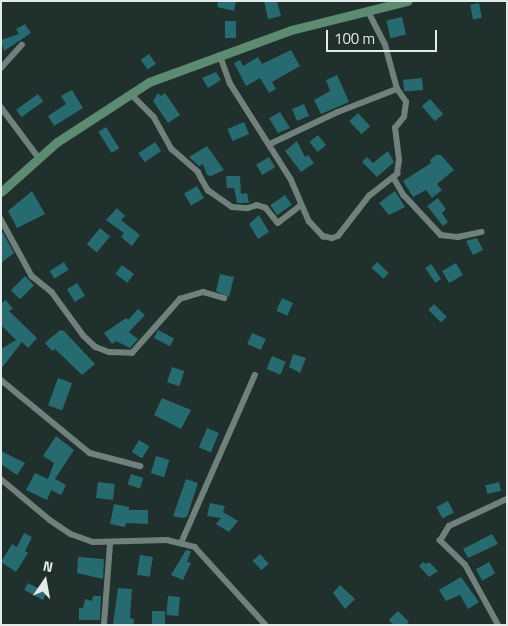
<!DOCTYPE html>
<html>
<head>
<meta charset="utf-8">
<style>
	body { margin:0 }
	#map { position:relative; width:508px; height:626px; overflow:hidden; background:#20302c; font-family:"Titillium Web",sans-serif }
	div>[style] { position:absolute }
	.building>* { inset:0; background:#256b6f; transform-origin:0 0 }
	.street>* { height:5.5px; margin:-2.75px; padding:0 2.75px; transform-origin:2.75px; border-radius:2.75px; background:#70817c }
	.secondary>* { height:9px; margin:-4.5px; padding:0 4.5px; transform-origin:4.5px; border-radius:4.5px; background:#5d8b72 }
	span { translate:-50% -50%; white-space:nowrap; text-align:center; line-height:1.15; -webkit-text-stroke:4px #20302c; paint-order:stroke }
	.frame { position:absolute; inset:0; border:2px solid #e2ebe8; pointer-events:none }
	.north { position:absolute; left:20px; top:556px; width:50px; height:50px; -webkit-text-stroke:4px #20302c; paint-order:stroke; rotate:12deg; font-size:14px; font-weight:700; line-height:20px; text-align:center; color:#e2ebe8 }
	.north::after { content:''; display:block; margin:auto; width:18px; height:22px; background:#e2ebe8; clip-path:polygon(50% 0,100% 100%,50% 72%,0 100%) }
	.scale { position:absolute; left:326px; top:30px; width:111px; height:22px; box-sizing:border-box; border:2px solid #e2ebe8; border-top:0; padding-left:6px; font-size:15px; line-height:18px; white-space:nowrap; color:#e2ebe8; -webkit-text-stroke:4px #20302c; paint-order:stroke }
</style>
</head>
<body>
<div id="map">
	<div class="building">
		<i style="clip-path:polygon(218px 1px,236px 1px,234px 11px,217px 7px)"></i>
		<i style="clip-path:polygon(264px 1px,277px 1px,281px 16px,268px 19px)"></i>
		<i style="left:479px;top:3px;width:15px;height:9px;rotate:79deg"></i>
		<i style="left:402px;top:17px;width:18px;height:16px;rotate:77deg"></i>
		<i style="left:225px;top:21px;width:11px;height:17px"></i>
		<i style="clip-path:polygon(25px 24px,31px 33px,4px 51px,1px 40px,19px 34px,16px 29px)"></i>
		<i style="clip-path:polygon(291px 50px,300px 66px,272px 82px,276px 89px,269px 93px,260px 78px,246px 86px,234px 63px,240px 60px,243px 66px,258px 57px,262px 64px)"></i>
		<i style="left:149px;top:54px;width:12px;height:10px;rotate:55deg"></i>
		<i style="clip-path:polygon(216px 72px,221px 80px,208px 88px,202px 78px)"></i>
		<i style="clip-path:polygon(337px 75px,349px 102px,321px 114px,314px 100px,330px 91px,326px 80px)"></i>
		<i style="left:422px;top:78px;width:12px;height:19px;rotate:85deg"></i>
		<i style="clip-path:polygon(72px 90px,83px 108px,54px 126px,48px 116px,66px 104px,61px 96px)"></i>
		<i style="clip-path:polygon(158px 93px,161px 96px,165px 93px,180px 115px,168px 123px,153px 101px)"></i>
		<i style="left:38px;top:94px;width:9px;height:27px;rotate:54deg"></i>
		<i style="left:430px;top:99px;width:20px;height:11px;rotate:49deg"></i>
		<i style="left:304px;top:104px;width:13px;height:13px;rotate:67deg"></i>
		<i style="clip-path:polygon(280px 112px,290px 128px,278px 133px,269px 118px)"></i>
		<i style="left:358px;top:113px;width:18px;height:12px;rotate:47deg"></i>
		<i style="left:244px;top:122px;width:13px;height:18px;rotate:67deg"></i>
		<i style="left:106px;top:127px;width:25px;height:9px;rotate:58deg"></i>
		<i style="left:318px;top:135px;width:13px;height:11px;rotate:51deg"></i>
		<i style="clip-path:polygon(297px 141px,305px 157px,308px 155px,314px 163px,301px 172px,285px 151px)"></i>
		<i style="left:155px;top:142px;width:11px;height:20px;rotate:56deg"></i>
		<i style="clip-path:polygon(207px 146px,224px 170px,211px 176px,207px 175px,203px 164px,199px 166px,189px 157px)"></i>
		<i style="clip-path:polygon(388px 151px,394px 162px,377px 177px,362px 162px,367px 157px,373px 163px)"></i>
		<i style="clip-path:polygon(436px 155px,441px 155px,454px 170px,437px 184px,442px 190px,432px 198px,426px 190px,413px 197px,403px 181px,431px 163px,430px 160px)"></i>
		<i style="left:269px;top:157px;width:12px;height:15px;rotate:59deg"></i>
		<i style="clip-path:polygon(226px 176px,240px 176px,241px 194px,247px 193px,249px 203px,237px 203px,234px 188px,227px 188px)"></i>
		<i style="left:197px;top:186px;width:14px;height:15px;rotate:60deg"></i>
		<i style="clip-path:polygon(32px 191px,45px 214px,17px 228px,8px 211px)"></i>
		<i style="clip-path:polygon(395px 191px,405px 207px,389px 215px,379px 203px)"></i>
		<i style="left:285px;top:195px;width:12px;height:18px;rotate:55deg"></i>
		<i style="clip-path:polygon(438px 198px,446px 209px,442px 213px,448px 222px,443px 226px,427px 206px)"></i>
		<i style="clip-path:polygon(117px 208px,125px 216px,121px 220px,140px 235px,132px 246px,121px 237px,124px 233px,106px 220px)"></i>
		<i style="clip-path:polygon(259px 215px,269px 232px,258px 239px,249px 224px)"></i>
		<i style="left:100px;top:228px;width:13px;height:21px;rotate:39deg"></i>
		<i style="clip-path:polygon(1px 229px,14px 253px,1px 263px)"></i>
		<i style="clip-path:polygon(477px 238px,483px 250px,473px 255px,466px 241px)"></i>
		<i style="left:64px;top:262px;width:9px;height:17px;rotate:58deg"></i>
		<i style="left:377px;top:262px;width:16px;height:8px;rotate:43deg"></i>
		<i style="left:456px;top:263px;width:14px;height:16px;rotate:60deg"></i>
		<i style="left:431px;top:264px;width:18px;height:7px;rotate:56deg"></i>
		<i style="left:122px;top:265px;width:15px;height:11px;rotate:37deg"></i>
		<i style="clip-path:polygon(220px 274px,234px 277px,229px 297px,216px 291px)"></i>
		<i style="left:25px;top:276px;width:13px;height:20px;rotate:45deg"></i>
		<i style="left:77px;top:283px;width:15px;height:12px;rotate:58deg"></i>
		<i style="left:282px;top:298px;width:12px;height:14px;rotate:24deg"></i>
		<i style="clip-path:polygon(6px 300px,13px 309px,9px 311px,37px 338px,28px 348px,22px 342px,1px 369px,1px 349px,16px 340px,1px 325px,1px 303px)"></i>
		<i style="left:434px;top:304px;width:18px;height:8px;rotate:45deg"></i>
		<i style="clip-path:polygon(138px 309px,145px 315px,129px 332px,138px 339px,130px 348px,116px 341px,112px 344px,104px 333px,126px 318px,128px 320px)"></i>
		<i style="clip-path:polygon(60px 330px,64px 331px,95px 364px,82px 375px,55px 349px,52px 351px,45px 343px)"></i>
		<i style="left:158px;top:330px;width:18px;height:9px;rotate:27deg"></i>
		<i style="left:252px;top:333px;width:15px;height:12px;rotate:23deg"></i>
		<i style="clip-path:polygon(293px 354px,306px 358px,300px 373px,289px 367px)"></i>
		<i style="left:272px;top:356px;width:15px;height:14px;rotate:23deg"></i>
		<i style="left:172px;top:367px;width:13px;height:16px;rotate:18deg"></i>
		<i style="left:58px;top:378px;width:15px;height:29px;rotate:20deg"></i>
		<i style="clip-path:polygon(162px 398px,191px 410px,181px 429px,154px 415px)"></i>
		<i style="left:207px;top:428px;width:13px;height:21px;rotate:23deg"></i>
		<i style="clip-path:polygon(56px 436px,74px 450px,55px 479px,66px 485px,61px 495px,51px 490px,47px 500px,26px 490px,35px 473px,48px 479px,54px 463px,43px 456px)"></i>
		<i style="left:139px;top:440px;width:12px;height:14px;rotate:31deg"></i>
		<i style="clip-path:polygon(1px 451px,25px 463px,17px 475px,1px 464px)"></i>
		<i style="left:156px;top:456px;width:14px;height:18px;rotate:17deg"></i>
		<i style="left:131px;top:474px;width:13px;height:11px;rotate:18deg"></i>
		<i style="clip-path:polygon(186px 479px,198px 483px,187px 517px,182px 518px,173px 516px)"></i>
		<i style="left:98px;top:482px;width:17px;height:16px;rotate:7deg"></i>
		<i style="left:499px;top:482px;width:9px;height:14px;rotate:77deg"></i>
		<i style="left:448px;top:501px;width:13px;height:13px;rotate:63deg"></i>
		<i style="clip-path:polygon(210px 503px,225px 506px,223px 512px,238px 521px,229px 532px,216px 524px,221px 518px,207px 516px)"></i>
		<i style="clip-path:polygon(114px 504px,129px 507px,129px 510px,148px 510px,148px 524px,126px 523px,125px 527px,110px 524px)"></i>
		<i style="clip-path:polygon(24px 533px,32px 537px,25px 551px,28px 553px,16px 572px,1px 562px,12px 544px,17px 547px)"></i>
		<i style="clip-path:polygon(492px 534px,498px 544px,468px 558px,463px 549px)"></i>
		<i style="clip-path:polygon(186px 550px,191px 551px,187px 562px,191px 563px,183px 580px,171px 575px)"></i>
		<i style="left:260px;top:554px;width:13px;height:10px;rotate:48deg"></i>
		<i style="left:140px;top:555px;width:13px;height:20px;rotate:9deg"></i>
		<i style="clip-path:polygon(78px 557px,104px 559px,103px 579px,77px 573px)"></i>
		<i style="clip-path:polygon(423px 562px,426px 564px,429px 562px,438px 571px,429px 577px,419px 566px)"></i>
		<i style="left:489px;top:562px;width:13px;height:15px;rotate:61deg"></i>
		<i style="clip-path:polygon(461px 577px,479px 602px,468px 609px,460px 595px,446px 601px,439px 590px)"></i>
		<i style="left:28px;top:583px;width:21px;height:8px;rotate:28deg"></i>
		<i style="clip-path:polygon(340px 585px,355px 599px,345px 609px,333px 593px)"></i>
		<i style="clip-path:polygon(118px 588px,132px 589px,130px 618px,134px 619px,133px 625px,113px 624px)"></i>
		<i style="clip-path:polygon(93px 596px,101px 596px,100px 620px,79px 620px,79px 608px,83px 608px,85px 599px,92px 601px)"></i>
		<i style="left:168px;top:596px;width:12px;height:19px;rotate:5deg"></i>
		<i style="left:152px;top:611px;width:13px;height:13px"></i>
		<i style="clip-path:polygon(398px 611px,409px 622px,406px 625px,393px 625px,389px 620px)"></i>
	</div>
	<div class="street">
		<i style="left:220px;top:55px;width:30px;rotate:70deg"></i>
		<i style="left:230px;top:83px;width:114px;rotate:57.6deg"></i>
		<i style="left:291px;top:179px;width:46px;rotate:66.8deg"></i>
		<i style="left:309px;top:221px;width:21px;rotate:47deg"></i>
		<i style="left:323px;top:236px;width:9px;rotate:13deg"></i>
		<i style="left:332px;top:238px;width:6px;rotate:-18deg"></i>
		<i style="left:338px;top:236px;width:51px;rotate:-52.2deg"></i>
		<i style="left:369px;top:196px;width:36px;rotate:-38deg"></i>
		<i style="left:397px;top:174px;width:14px;rotate:-82deg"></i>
		<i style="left:399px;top:160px;width:32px;rotate:-97deg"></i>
		<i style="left:395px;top:128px;width:14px;rotate:-51deg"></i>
		<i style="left:404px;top:117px;width:15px;rotate:-82deg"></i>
		<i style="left:406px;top:102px;width:16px;rotate:-125deg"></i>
		<i style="left:397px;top:89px;width:46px;rotate:-105.3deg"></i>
		<i style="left:385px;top:45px;width:38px;rotate:-117deg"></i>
		<i style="left:1px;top:68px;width:31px;rotate:-48deg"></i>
		<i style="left:131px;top:94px;width:33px;rotate:45deg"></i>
		<i style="left:154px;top:117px;width:37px;rotate:61deg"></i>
		<i style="left:172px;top:149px;width:35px;rotate:41deg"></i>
		<i style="left:198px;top:172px;width:21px;rotate:61deg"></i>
		<i style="left:208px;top:190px;width:29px;rotate:35deg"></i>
		<i style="left:232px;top:207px;width:16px;rotate:4deg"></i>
		<i style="left:248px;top:208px;width:9px;rotate:-18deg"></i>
		<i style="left:257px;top:205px;width:9px;rotate:18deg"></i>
		<i style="left:266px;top:208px;width:19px;rotate:51deg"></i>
		<i style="left:278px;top:223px;width:29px;rotate:-38deg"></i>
		<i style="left:1px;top:107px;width:64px;rotate:53.3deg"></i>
		<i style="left:270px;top:144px;width:75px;rotate:-25.2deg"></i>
		<i style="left:338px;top:112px;width:63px;rotate:-21.3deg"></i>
		<i style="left:394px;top:178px;width:20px;rotate:60deg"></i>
		<i style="left:404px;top:195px;width:54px;rotate:47.2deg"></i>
		<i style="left:441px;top:235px;width:17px;rotate:7deg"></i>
		<i style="left:458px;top:237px;width:24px;rotate:-12deg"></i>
		<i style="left:1px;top:219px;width:65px;rotate:61.5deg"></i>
		<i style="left:32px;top:276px;width:26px;rotate:39deg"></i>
		<i style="left:52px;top:292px;width:54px;rotate:54deg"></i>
		<i style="left:84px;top:336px;width:16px;rotate:43deg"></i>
		<i style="left:96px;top:347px;width:14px;rotate:21deg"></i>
		<i style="left:109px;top:352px;width:23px;rotate:2deg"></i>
		<i style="left:132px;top:353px;width:72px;rotate:-48.4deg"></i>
		<i style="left:180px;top:299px;width:24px;rotate:-17deg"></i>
		<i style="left:203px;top:292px;width:22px;rotate:16deg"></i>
		<i style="left:1px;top:380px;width:115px;rotate:39.4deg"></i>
		<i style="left:90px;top:453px;width:52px;rotate:14.6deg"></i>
		<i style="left:1px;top:479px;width:64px;rotate:39.9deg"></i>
		<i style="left:50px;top:520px;width:25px;rotate:34deg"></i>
		<i style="left:71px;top:534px;width:23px;rotate:20deg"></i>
		<i style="left:93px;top:542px;width:74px;rotate:-1.5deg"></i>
		<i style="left:167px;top:540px;width:29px;rotate:14deg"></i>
		<i style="left:195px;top:547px;width:105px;rotate:47.7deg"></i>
		<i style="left:182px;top:541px;width:181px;rotate:-66.3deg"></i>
		<i style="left:104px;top:624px;width:80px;rotate:-85.7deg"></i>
		<i style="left:498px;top:625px;width:68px;rotate:-118.8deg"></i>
		<i style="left:465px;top:565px;width:35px;rotate:-136deg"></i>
		<i style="left:440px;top:541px;width:17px;rotate:-59deg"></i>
		<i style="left:449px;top:526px;width:64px;rotate:-25deg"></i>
	</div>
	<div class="secondary">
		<i style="left:1px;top:192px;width:75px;rotate:-41.8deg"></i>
		<i style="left:57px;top:142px;width:110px;rotate:-33.1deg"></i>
		<i style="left:149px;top:82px;width:151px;rotate:-20.1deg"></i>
		<i style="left:291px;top:30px;width:120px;rotate:-14deg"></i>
	</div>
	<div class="frame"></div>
	<div class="north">N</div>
	<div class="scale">100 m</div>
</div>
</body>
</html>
